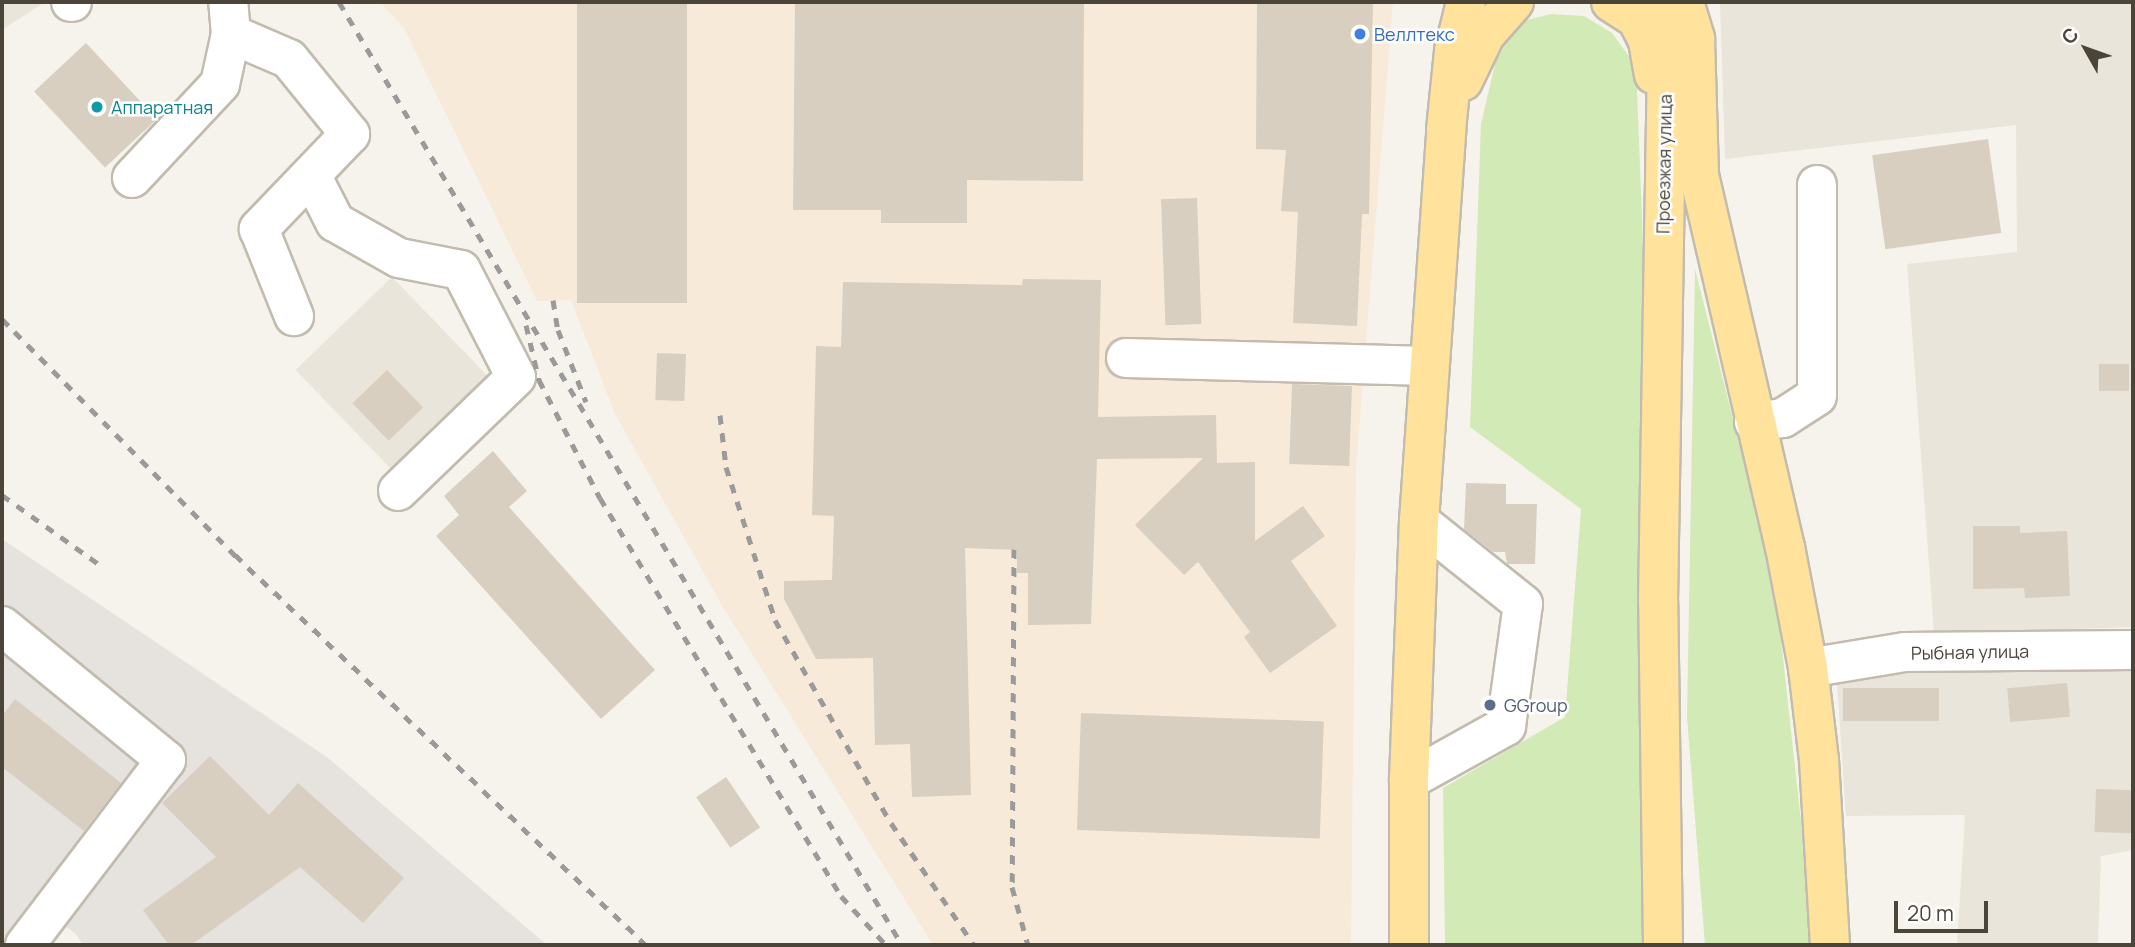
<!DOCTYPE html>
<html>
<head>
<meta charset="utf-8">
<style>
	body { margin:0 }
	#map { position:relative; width:2135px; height:947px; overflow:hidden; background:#f6f3ec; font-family:Manrope,sans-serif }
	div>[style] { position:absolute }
	.residential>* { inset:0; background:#eae5da; transform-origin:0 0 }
	.commercial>* { inset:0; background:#f7ead8 }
	.industrial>* { inset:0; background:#e6e2dd }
	.green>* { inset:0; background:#d2eab5 }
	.building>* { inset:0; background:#d8cfc1; transform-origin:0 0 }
	.roads { filter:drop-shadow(2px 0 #c2bbae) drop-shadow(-2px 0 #c2bbae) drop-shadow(0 2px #c2bbae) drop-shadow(0 -2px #c2bbae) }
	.minor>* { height:38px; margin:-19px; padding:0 19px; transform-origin:19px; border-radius:19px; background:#fff }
	.major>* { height:38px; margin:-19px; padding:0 19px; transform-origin:19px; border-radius:19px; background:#ffe39c }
	.rail>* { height:5px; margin-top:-2.5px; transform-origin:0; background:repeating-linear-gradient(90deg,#9a9a9a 0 9px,transparent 0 18px) }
	.dots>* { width:19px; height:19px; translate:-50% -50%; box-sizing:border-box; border:4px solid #fff; border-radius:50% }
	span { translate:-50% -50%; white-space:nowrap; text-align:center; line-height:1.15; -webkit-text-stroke:5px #fff; paint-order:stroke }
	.shop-label { font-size:18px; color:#366cbe }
	.left { translate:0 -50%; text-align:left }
	.culture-label { font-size:18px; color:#0d838f }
	.street-label { font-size:18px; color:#4b4439 }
	.service-label { font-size:18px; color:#4e5e75 }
	.frame { position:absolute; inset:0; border:4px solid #4b4439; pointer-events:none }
	.north { position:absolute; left:2051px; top:14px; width:70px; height:70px; -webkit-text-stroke:5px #fff; paint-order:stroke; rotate:310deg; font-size:19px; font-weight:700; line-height:28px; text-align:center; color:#4b4439 }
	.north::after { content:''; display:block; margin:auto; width:24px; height:32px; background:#4b4439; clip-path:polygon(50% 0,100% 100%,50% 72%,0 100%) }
	.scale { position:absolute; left:1894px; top:901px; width:94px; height:32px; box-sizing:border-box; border:4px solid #4b4439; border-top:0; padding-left:9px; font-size:21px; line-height:24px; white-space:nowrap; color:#4b4439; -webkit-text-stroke:5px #fff; paint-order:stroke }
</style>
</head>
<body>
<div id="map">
	<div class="residential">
		<i style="clip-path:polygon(2px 2px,45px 2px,2px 30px)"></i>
		<i style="clip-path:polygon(1720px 2px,2133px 2px,2133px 627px,1934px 633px,1907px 264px,2017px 252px,2016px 125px,1725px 159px)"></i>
		<i style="left:392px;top:277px;width:139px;height:134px;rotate:46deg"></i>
		<i style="clip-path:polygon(2133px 661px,2133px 850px,2101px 856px,2098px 945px,1957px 945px,1965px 815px,1846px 816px,1837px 683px,1847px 670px)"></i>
	</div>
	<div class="commercial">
		<i style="clip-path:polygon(380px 2px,1393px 2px,1356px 468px,1351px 945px,933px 945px,723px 607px,615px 414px,571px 300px,537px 301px,404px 28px)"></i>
	</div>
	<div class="industrial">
		<i style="clip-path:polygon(2px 539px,327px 757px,547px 945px,83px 945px,76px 934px,48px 913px,7px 940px,2px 934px)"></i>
	</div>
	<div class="green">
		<i style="clip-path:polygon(1551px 14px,1584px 16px,1612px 33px,1636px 66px,1660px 672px,1654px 945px,1445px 945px,1443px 788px,1565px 717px,1581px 509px,1470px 427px,1481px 124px,1496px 60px,1519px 22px)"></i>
		<i style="clip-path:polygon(1695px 269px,1775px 585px,1808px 886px,1810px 945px,1705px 945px,1687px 717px)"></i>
	</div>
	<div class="building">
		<i style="left:577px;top:2px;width:110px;height:301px"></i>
		<i style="clip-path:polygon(795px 2px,1084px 2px,1083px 181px,967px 180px,967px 223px,881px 223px,881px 210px,793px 210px)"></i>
		<i style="clip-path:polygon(1257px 2px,1373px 2px,1369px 214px,1362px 214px,1357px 326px,1293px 323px,1298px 212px,1281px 211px,1286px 150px,1256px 149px)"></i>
		<i style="left:86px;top:43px;width:104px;height:71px;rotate:47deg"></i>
		<i style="left:1988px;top:139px;width:95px;height:117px;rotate:82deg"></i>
		<i style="left:1197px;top:198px;width:126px;height:36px;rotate:88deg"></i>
		<i style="clip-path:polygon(1023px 279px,1101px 280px,1098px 417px,1216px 415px,1217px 463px,1255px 462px,1255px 541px,1303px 506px,1325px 536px,1291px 561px,1337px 626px,1270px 673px,1244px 637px,1250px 632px,1198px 562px,1184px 575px,1135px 525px,1203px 458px,1097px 459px,1091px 624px,1028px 625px,1028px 573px,1017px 573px,1017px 550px,965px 548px,971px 795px,912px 797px,910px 744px,875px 745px,873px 658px,816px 659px,784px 599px,784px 581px,832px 580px,834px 516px,812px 515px,816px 346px,841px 347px,843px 282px,1022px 285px)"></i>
		<i style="left:657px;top:353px;width:29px;height:47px;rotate:2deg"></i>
		<i style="left:2099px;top:364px;width:30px;height:27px"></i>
		<i style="left:387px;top:370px;width:52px;height:48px;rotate:46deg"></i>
		<i style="left:1292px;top:384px;width:60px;height:80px;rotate:2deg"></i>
		<i style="clip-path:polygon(493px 451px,527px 491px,509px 507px,655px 670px,601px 719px,436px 536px,459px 515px,444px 496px)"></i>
		<i style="clip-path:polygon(1466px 483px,1506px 484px,1506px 504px,1537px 504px,1535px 564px,1507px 564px,1505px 552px,1493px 552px,1464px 529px)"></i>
		<i style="clip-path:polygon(1973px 526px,2020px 526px,2020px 533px,2067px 531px,2070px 596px,2025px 598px,2024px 588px,1973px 589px)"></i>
		<i style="left:2067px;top:683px;width:34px;height:60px;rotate:85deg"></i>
		<i style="left:1843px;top:688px;width:96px;height:33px"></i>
		<i style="clip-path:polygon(15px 699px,121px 783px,84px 831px,2px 767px,2px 716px)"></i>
		<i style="left:1081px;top:713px;width:243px;height:117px;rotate:2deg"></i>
		<i style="clip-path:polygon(210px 756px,269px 815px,298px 783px,404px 878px,363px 923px,300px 867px,191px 945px,169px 945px,143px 910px,216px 857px,162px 803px)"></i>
		<i style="left:726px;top:777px;width:61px;height:36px;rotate:56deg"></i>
		<i style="left:2096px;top:789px;width:37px;height:43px;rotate:2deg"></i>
	</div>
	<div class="roads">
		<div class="minor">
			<i style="left:71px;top:2px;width:1px"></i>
			<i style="left:231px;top:34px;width:63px;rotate:23.3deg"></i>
			<i style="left:289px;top:59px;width:97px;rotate:50.9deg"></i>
			<i style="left:350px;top:134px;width:132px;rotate:133.8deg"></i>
			<i style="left:259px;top:229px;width:94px;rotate:68.1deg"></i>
			<i style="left:311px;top:175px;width:53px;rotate:62.9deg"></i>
			<i style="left:335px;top:222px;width:73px;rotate:29.4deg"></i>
			<i style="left:399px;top:258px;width:63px;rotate:11deg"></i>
			<i style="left:461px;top:270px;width:120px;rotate:62.8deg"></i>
			<i style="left:516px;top:377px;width:164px;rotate:136deg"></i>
			<i style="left:132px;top:178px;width:129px;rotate:-46.9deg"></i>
			<i style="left:220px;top:84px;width:51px;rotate:-77.6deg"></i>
			<i style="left:231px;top:34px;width:32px;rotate:-95deg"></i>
			<i style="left:1126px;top:358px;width:303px;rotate:1.5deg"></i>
			<i style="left:1754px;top:422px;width:29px;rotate:-8deg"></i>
			<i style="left:1783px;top:418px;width:40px;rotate:-32.9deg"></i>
			<i style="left:1817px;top:396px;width:211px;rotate:-90deg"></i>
			<i style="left:2px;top:626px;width:212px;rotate:39.3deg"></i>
			<i style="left:166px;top:760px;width:233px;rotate:127.3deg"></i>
			<i style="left:1808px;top:668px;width:98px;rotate:-9.4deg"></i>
			<i style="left:1905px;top:652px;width:228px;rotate:-0.5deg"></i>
			<i style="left:1409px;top:780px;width:111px;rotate:-29.1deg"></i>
			<i style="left:1506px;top:726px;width:123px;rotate:-82.1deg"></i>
			<i style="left:1523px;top:604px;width:133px;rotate:-141.4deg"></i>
		</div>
		<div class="major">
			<i style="left:1611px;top:2px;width:31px;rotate:33deg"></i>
			<i style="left:1637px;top:19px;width:25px;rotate:63deg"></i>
			<i style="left:1648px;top:41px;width:34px;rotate:80deg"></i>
			<i style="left:1684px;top:2px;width:39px;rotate:73deg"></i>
			<i style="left:1695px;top:39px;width:136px;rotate:88.3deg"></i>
			<i style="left:1699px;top:175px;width:382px;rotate:77deg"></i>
			<i style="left:1785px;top:547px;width:123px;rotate:79.2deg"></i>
			<i style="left:1808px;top:668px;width:93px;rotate:83.2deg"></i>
			<i style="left:1819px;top:760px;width:185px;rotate:86.6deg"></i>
			<i style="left:1463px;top:81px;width:51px;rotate:-64.4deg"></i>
			<i style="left:1485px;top:35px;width:44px;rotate:-48.7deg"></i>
			<i style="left:1409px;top:945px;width:165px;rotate:-90deg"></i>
			<i style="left:1409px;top:780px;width:259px;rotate:-87.8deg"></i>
			<i style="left:1419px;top:521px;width:392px;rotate:-86deg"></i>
			<i style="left:1446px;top:130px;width:79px;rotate:-84.2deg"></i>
			<i style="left:1454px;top:51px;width:50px;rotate:-76.2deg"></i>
			<i style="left:1663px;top:945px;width:343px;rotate:-90.8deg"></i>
			<i style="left:1658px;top:602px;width:600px;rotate:-89.05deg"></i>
		</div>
	</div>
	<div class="rail">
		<i style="left:339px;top:2px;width:1098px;rotate:59.16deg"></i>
		<i style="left:553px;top:300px;width:30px;rotate:81deg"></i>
		<i style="left:558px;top:330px;width:77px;rotate:68.7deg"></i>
		<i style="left:2px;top:319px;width:332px;rotate:45.4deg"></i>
		<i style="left:235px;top:555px;width:567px;rotate:43.5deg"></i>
		<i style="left:526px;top:325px;width:57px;rotate:76.7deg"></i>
		<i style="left:539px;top:380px;width:133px;rotate:62.7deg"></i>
		<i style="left:600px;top:498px;width:465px;rotate:58.8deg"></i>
		<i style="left:841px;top:896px;width:67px;rotate:47.4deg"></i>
		<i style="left:720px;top:415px;width:52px;rotate:83.4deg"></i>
		<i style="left:726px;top:467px;width:161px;rotate:72.2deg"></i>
		<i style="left:775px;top:620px;width:234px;rotate:60.3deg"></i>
		<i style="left:891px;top:823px;width:148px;rotate:55.8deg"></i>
		<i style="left:2px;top:495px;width:120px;rotate:35.5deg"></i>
		<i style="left:1014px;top:549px;width:338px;rotate:90.3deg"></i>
		<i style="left:1012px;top:887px;width:60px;rotate:74.6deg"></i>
	</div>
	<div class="dots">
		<i style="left:1360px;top:34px;background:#3f7fe0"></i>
		<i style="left:97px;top:107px;background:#0f9aa8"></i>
		<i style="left:1490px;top:705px;background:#5c6f8a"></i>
	</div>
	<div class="shop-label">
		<span class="left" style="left:1374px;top:34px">Веллтекс</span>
	</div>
	<div class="culture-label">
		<span class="left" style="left:111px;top:107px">Аппаратная</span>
	</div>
	<div class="street-label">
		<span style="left:1664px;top:164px;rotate:-89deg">Проезжая улица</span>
		<span style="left:1970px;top:652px;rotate:-1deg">Рыбная улица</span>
	</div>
	<div class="service-label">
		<span class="left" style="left:1504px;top:705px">GGroup</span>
	</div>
	<div class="frame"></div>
	<div class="north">С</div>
	<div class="scale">20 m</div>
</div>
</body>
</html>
